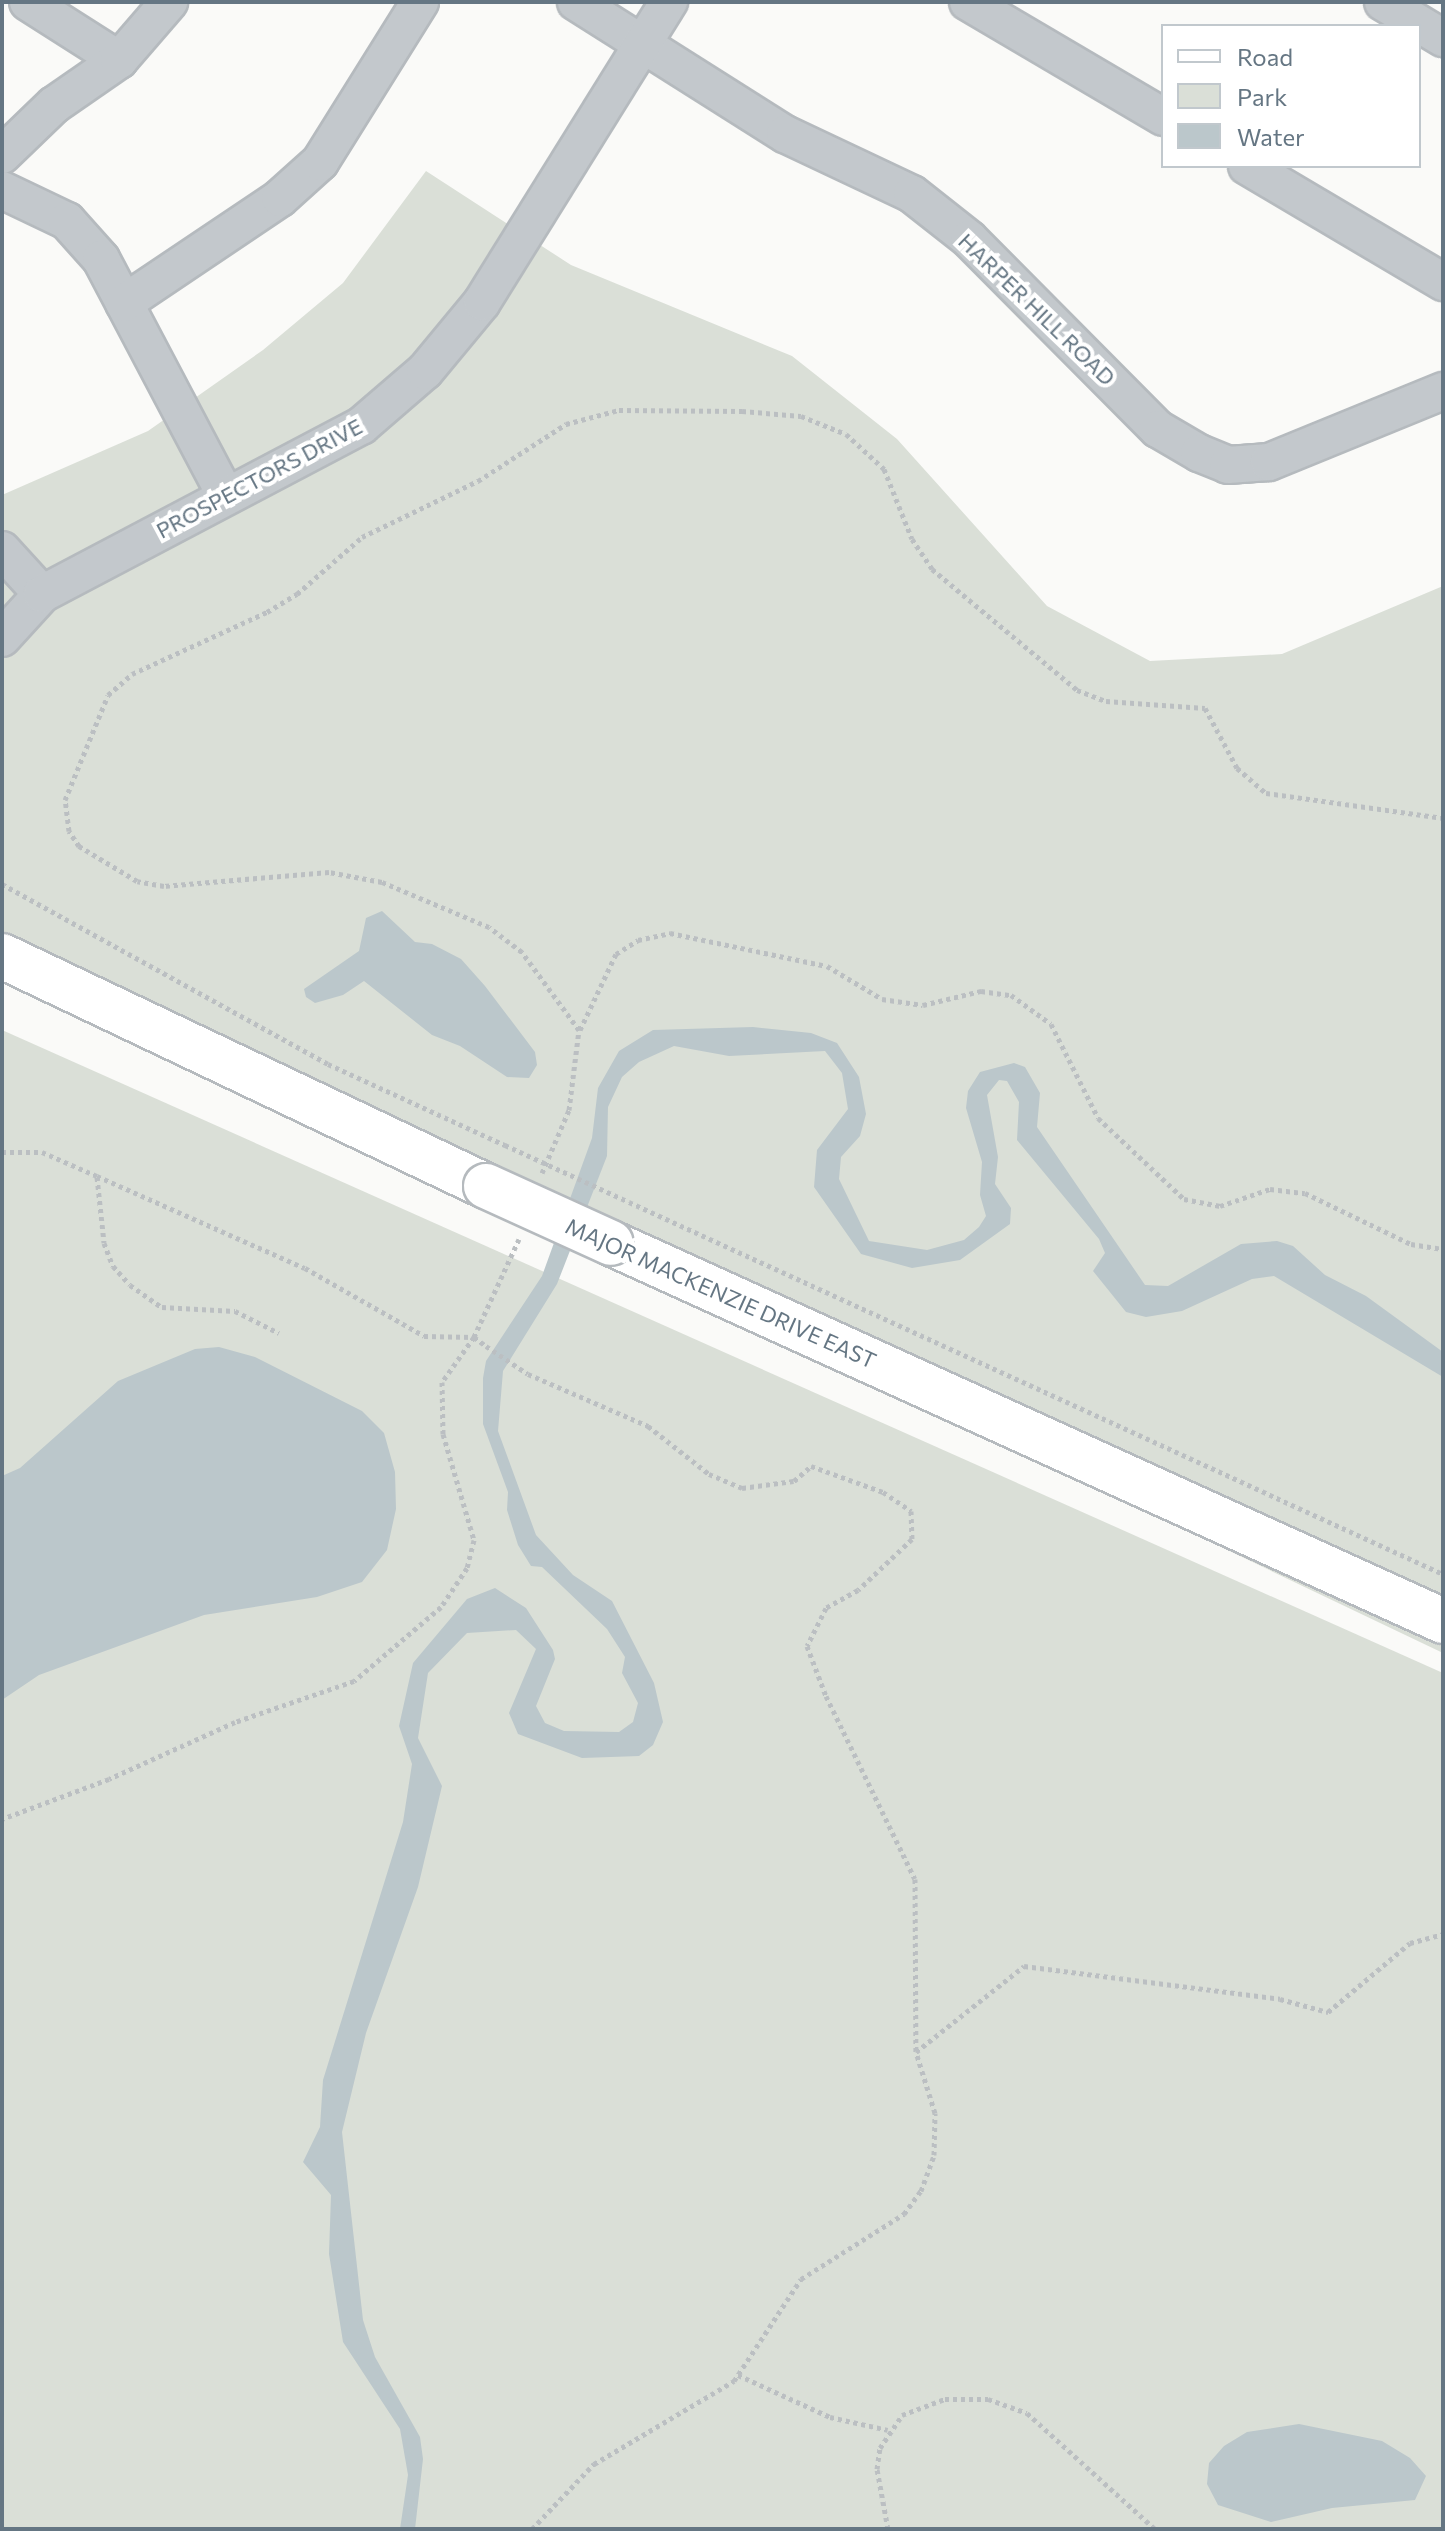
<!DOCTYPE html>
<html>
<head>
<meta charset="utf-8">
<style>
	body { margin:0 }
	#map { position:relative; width:1445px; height:2531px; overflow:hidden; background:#fafaf8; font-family:Commissioner,sans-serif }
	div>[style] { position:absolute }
	.green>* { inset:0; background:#dadfd7 }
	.water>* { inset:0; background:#bbc7cb }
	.path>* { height:5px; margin-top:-2.5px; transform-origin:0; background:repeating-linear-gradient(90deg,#bbbfc2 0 4px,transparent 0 8px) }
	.roads { filter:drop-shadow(2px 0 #b5babe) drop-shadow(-2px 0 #b5babe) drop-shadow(0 2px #b5babe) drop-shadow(0 -2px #b5babe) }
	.minor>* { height:36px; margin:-18px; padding:0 18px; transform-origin:18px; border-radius:18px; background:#c3c8cc }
	.major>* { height:44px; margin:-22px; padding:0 22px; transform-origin:22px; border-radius:22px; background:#fff }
	.path-bridge>* { height:5px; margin-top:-2.5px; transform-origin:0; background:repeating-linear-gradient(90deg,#bbbfc2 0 4px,transparent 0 8px) }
	.bridges { filter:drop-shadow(2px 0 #b5babe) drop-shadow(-2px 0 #b5babe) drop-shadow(0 2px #b5babe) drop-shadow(0 -2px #b5babe) }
	.major-bridge>* { height:44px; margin:-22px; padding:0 22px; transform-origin:22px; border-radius:22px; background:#fff }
	span { translate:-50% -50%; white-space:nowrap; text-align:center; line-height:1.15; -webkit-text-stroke:8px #fff; paint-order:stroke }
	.street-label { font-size:22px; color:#657683 }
	.frame { position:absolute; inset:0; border:4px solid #657683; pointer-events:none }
	.legend { position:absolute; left:1161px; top:24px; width:260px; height:144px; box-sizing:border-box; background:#fff; border:2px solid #c1c8cd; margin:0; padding:10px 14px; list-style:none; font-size:24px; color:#657683 }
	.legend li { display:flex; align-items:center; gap:16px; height:40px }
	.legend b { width:40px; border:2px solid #c1c8cd }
</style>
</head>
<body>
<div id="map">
	<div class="green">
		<i style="clip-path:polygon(426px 171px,571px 265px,792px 356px,897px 439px,1047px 606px,1150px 661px,1282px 654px,1443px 586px,1443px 1653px,2px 965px,2px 495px,148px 431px,263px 350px,343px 283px)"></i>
		<i style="clip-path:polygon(2px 1030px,1443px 1673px,1443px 2529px,2px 2529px)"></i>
	</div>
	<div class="water">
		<i style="clip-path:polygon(382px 911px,415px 942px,432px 944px,461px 959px,485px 986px,535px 1052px,537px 1065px,529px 1078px,507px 1077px,460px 1046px,432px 1035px,364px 981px,343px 995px,315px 1003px,306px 997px,304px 989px,359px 951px,366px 918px)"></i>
		<i style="clip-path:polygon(753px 1027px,811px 1033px,837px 1043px,859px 1077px,866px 1114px,860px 1136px,841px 1157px,839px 1179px,869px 1241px,927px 1250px,964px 1240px,979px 1227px,986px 1216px,980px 1195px,982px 1162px,966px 1108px,968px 1091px,980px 1072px,1014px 1063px,1025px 1067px,1040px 1093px,1037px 1127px,1145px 1285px,1168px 1286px,1241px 1244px,1277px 1241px,1293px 1246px,1325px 1275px,1366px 1296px,1443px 1352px,1443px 1377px,1274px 1276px,1252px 1279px,1182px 1311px,1146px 1317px,1126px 1312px,1093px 1271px,1105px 1253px,1099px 1239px,1017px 1140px,1019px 1102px,1007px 1081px,999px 1080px,987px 1095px,998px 1157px,995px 1184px,1011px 1208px,1010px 1224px,960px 1260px,912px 1268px,861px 1254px,814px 1187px,817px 1150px,848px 1109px,842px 1073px,825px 1051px,729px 1056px,674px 1046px,639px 1062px,622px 1077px,608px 1107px,607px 1156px,557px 1284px,503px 1371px,498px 1431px,536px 1535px,573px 1575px,612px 1601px,654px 1683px,663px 1722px,653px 1745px,639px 1756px,582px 1758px,518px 1734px,509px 1713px,536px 1649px,516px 1630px,467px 1633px,428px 1673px,418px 1738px,442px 1786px,418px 1887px,366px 2033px,342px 2132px,363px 2320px,375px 2357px,420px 2437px,423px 2459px,415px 2529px,400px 2529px,408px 2475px,400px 2429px,343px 2342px,329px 2254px,331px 2195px,303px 2162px,320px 2127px,323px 2080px,403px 1822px,412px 1764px,399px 1726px,413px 1663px,467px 1599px,495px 1588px,526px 1608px,553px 1650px,555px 1659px,536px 1706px,545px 1723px,564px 1731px,619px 1732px,633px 1722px,638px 1703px,622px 1673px,625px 1657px,607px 1629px,542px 1567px,531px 1566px,518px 1545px,507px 1510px,508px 1492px,483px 1424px,483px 1378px,486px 1361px,542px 1276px,592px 1138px,598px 1088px,619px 1051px,653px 1030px)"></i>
		<i style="clip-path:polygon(219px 1347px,255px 1357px,362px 1411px,384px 1433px,395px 1472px,396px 1509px,387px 1550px,362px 1582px,317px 1597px,204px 1615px,39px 1675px,2px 1700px,2px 1476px,20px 1468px,118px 1381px,195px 1349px)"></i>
		<i style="clip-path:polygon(1299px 2424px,1382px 2441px,1410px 2458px,1426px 2476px,1415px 2500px,1332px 2508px,1271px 2522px,1218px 2505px,1207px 2484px,1209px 2463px,1224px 2446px,1247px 2432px)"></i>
	</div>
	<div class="path">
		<i style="left:2px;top:884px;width:372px;rotate:28.9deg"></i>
		<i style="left:328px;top:1064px;width:195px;rotate:24.6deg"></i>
		<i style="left:580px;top:1030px;width:84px;rotate:-64.7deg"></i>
		<i style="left:616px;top:954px;width:26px;rotate:-32deg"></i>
		<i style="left:638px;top:940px;width:33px;rotate:-12deg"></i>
		<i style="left:670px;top:933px;width:160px;rotate:11.9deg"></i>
		<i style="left:827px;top:966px;width:64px;rotate:31deg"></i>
		<i style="left:882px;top:999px;width:41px;rotate:8.3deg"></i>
		<i style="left:923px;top:1005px;width:60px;rotate:-13.6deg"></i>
		<i style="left:981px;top:991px;width:30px;rotate:8deg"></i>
		<i style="left:1011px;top:995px;width:49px;rotate:35.9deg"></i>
		<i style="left:1051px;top:1024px;width:105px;rotate:63.4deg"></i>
		<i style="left:1098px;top:1118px;width:118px;rotate:43.3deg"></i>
		<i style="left:1184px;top:1199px;width:37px;rotate:11deg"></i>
		<i style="left:1220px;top:1206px;width:53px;rotate:-18.8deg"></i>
		<i style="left:1270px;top:1189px;width:35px;rotate:7deg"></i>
		<i style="left:1305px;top:1193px;width:118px;rotate:25.7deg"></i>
		<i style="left:1411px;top:1244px;width:32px;rotate:9deg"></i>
		<i style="left:2px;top:1152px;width:40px"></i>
		<i style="left:42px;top:1152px;width:60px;rotate:23.6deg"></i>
		<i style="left:97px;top:1176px;width:227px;rotate:23.9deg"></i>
		<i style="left:305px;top:1268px;width:137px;rotate:29.7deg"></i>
		<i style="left:424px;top:1336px;width:50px;rotate:1.1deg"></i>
		<i style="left:474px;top:1337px;width:55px;rotate:125.4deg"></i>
		<i style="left:442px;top:1382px;width:52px;rotate:88.9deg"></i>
		<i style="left:443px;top:1434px;width:110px;rotate:73.7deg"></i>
		<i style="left:474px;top:1540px;width:29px;rotate:104deg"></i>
		<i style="left:467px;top:1568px;width:47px;rotate:123.7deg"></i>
		<i style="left:441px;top:1607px;width:114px;rotate:139.6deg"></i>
		<i style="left:354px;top:1681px;width:126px;rotate:161deg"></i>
		<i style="left:235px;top:1722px;width:138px;rotate:155.7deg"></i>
		<i style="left:109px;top:1779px;width:114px;rotate:159.5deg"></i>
		<i style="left:542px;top:1173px;width:69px;rotate:-66.8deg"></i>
		<i style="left:569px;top:1110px;width:81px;rotate:-82.9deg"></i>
		<i style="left:579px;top:1030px;width:97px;rotate:-126.2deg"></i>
		<i style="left:522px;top:952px;width:41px;rotate:-142.9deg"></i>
		<i style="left:489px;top:927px;width:116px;rotate:-157.2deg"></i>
		<i style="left:382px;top:882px;width:54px;rotate:-169.3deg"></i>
		<i style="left:329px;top:872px;width:166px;rotate:175.2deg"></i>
		<i style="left:164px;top:886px;width:27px;rotate:-170deg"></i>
		<i style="left:137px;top:881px;width:68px;rotate:-148.9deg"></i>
		<i style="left:79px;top:846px;width:18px;rotate:-124deg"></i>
		<i style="left:69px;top:831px;width:31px;rotate:-97deg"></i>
		<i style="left:65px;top:800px;width:113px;rotate:-67.7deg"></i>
		<i style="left:108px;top:695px;width:32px;rotate:-41deg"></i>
		<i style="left:132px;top:674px;width:149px;rotate:-24.7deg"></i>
		<i style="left:267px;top:612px;width:35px;rotate:-31deg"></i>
		<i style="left:297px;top:594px;width:86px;rotate:-41.2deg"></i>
		<i style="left:362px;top:537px;width:129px;rotate:-25.8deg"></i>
		<i style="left:478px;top:481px;width:105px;rotate:-32.9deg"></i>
		<i style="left:566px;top:424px;width:55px;rotate:-14.8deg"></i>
		<i style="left:619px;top:410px;width:123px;rotate:0.5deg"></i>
		<i style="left:742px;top:411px;width:59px;rotate:4.8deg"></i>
		<i style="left:801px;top:416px;width:48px;rotate:21.8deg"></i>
		<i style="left:846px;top:434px;width:52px;rotate:42.6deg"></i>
		<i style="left:884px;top:469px;width:75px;rotate:68.2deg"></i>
		<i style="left:912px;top:539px;width:36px;rotate:56deg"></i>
		<i style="left:932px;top:569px;width:189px;rotate:39.8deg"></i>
		<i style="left:1077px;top:690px;width:31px;rotate:21deg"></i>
		<i style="left:1106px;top:701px;width:99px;rotate:4deg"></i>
		<i style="left:1205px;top:708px;width:68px;rotate:61.9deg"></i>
		<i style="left:1237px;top:768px;width:38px;rotate:41deg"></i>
		<i style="left:1266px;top:793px;width:179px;rotate:8deg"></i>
		<i style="left:97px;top:1177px;width:66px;rotate:83.9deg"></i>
		<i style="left:104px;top:1243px;width:25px;rotate:69deg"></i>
		<i style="left:113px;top:1266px;width:25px;rotate:48deg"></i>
		<i style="left:130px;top:1285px;width:39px;rotate:35deg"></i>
		<i style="left:162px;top:1307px;width:73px;rotate:3.1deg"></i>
		<i style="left:235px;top:1311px;width:49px;rotate:26.6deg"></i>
		<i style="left:629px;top:1202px;width:895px;rotate:24.56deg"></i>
		<i style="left:519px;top:1239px;width:108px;rotate:114.7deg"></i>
		<i style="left:474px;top:1337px;width:15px;rotate:37deg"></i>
		<i style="left:486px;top:1346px;width:50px;rotate:33.7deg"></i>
		<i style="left:528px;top:1374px;width:131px;rotate:23.4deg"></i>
		<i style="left:648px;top:1426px;width:78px;rotate:38.2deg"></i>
		<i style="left:709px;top:1474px;width:36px;rotate:23deg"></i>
		<i style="left:742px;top:1488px;width:52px;rotate:-7.7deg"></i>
		<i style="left:794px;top:1481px;width:23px;rotate:-41deg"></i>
		<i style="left:811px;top:1466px;width:77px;rotate:19.9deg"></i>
		<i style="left:883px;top:1492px;width:34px;rotate:34deg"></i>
		<i style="left:911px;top:1511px;width:28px;rotate:88deg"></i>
		<i style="left:912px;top:1539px;width:74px;rotate:136.6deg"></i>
		<i style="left:858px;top:1590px;width:37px;rotate:151deg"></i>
		<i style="left:826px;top:1608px;width:42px;rotate:116.6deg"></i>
		<i style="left:807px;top:1646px;width:53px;rotate:69.2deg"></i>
		<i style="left:826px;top:1696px;width:203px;rotate:64.1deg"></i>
		<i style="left:915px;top:1879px;width:173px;rotate:89.7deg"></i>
		<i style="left:738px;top:2375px;width:101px;rotate:24.5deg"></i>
		<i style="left:830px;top:2417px;width:59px;rotate:12.6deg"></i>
		<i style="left:532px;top:2529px;width:90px;rotate:-46.4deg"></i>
		<i style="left:594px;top:2464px;width:163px;rotate:-30.7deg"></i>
		<i style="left:734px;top:2381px;width:122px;rotate:-56.7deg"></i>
		<i style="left:801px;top:2279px;width:122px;rotate:-32.3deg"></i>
		<i style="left:904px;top:2214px;width:29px;rotate:-54deg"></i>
		<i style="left:921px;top:2191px;width:38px;rotate:-70deg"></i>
		<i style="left:934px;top:2155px;width:42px;rotate:-88.6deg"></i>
		<i style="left:935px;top:2113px;width:64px;rotate:-107.3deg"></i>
		<i style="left:916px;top:2052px;width:138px;rotate:-38.5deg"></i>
		<i style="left:1024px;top:1966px;width:258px;rotate:7.3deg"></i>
		<i style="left:1280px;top:1999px;width:50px;rotate:15.2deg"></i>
		<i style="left:1328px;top:2012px;width:107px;rotate:-40.1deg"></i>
		<i style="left:1410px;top:1943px;width:34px;rotate:-15deg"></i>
		<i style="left:888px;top:2529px;width:61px;rotate:-100.4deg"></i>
		<i style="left:877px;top:2469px;width:21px;rotate:-82deg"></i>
		<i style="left:880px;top:2448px;width:40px;rotate:-56deg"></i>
		<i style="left:902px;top:2415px;width:46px;rotate:-20.4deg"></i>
		<i style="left:945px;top:2399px;width:43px"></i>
		<i style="left:988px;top:2399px;width:41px;rotate:19.7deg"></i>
		<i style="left:1027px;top:2413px;width:173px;rotate:42.2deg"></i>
	</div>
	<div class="roads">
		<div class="minor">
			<i style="left:28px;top:2px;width:108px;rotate:32.5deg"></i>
			<i style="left:576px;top:2px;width:247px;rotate:32.3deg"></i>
			<i style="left:785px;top:134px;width:140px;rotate:25.3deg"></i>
			<i style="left:912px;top:194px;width:73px;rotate:38.3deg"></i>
			<i style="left:969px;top:239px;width:268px;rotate:45.2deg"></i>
			<i style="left:1158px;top:429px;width:48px;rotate:30.3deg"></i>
			<i style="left:1199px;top:453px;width:31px;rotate:22deg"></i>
			<i style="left:1228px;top:465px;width:41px;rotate:-4.2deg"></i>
			<i style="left:1269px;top:462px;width:188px;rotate:-22.2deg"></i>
			<i style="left:968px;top:2px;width:226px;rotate:30.5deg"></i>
			<i style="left:1383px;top:2px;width:70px;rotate:31deg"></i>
			<i style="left:2px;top:155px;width:72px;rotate:-43.9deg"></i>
			<i style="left:54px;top:105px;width:79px;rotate:-34.7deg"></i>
			<i style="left:119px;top:60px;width:77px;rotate:-49.2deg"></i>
			<i style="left:1247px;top:166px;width:228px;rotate:30.6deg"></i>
			<i style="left:2px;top:190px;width:72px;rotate:25.5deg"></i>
			<i style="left:67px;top:221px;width:51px;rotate:48.2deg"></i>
			<i style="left:101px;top:259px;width:266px;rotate:62.2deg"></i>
			<i style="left:124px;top:303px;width:188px;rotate:-33.9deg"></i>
			<i style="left:280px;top:198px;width:54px;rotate:-42deg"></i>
			<i style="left:320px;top:162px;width:189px;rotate:-58deg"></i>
			<i style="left:2px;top:550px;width:59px;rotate:47.7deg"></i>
			<i style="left:2px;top:638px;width:59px;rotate:-47.7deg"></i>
			<i style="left:42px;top:594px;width:361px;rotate:-27.8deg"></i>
			<i style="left:361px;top:426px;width:84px;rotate:-40.7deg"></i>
			<i style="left:425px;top:371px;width:89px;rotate:-50.4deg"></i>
			<i style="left:482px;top:302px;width:354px;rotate:-58.1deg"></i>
		</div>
		<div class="major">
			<i style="left:2px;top:956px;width:536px;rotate:25.42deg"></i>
			<i style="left:611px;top:1243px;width:914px;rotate:24.43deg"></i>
		</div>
	</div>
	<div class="path-bridge">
		<i style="left:505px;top:1145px;width:136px;rotate:24.7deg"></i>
	</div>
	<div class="bridges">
		<div class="major-bridge">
			<i style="left:486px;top:1186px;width:137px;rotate:24.5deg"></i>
		</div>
	</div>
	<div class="street-label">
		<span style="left:1037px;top:309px;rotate:44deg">HARPER HILL ROAD</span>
		<span style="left:259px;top:478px;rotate:-28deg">PROSPECTORS DRIVE</span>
		<span style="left:721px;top:1293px;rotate:24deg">MAJOR MACKENZIE DRIVE EAST</span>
	</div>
	<div class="frame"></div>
	<ul class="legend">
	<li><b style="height:10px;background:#fff"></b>Road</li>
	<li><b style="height:22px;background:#dadfd7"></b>Park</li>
	<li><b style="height:22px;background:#bbc7cb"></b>Water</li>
	</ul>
</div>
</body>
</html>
